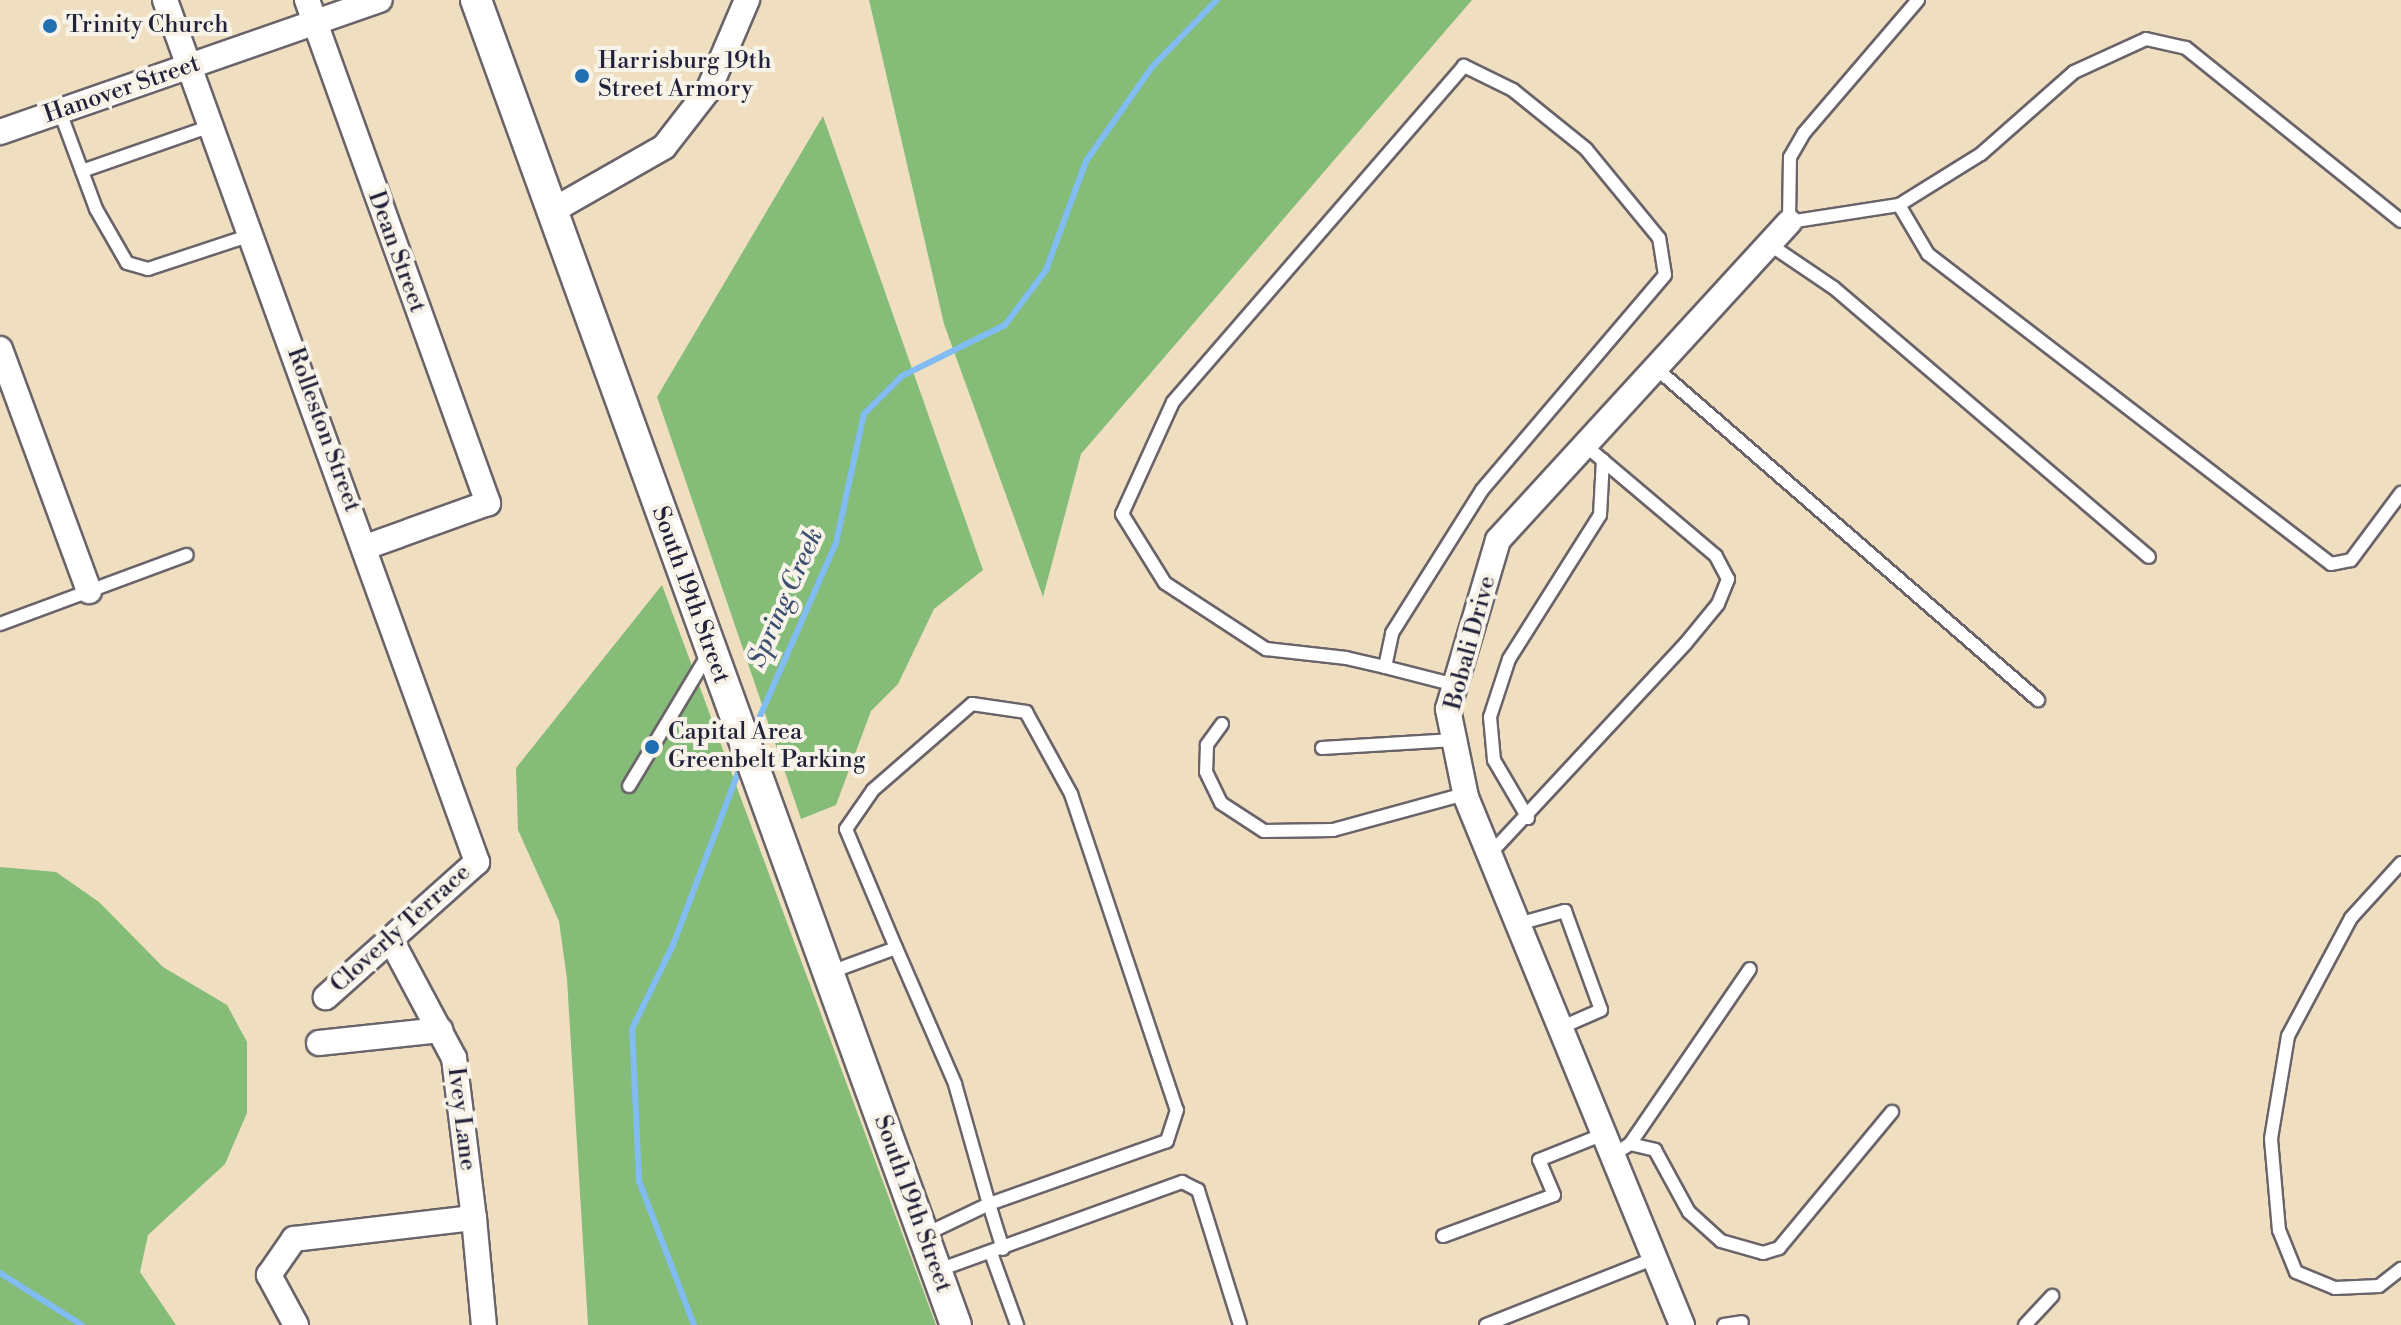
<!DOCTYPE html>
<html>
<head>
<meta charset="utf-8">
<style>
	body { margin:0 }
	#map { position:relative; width:2401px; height:1325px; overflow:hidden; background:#efdfc0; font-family:"Libre Bodoni",serif }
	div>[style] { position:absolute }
	.forest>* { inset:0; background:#84bc78 }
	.stream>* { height:6px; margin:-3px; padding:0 3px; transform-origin:3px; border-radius:3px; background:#81bcf3 }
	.roads { filter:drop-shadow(2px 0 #6a646a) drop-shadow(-2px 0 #6a646a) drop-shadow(0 2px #6a646a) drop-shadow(0 -2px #6a646a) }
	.service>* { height:12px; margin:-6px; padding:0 6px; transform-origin:6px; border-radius:6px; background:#fff }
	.minor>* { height:24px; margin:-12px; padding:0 12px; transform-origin:12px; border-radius:12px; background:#fff }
	.tertiary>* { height:30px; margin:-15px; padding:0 15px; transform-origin:15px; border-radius:15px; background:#fff }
	.dots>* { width:22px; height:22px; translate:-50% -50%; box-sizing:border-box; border:4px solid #f7f3e8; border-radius:50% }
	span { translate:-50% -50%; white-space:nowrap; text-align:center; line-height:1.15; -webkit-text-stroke:8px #f7f3e8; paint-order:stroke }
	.poi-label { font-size:24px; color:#22223b }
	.left { translate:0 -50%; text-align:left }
	.street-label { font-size:24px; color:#22223b }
	.water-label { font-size:26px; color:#3e5072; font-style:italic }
</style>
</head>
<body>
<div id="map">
	<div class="forest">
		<i style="clip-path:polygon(869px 0,1472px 0,1081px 454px,1043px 597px,944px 324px)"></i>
		<i style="clip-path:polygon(823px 116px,983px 570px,934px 609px,898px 684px,871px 711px,836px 805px,801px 819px,657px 397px)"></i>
		<i style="clip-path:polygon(662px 585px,936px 1325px,588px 1325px,567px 979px,559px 921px,518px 830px,516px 768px)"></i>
		<i style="clip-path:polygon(0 867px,56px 872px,99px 902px,163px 967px,227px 1005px,247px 1042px,247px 1113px,225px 1164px,148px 1235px,140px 1272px,176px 1325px,0 1325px)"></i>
	</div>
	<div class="stream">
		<i style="left:753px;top:732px;width:206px;rotate:-66.3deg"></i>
		<i style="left:836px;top:543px;width:132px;rotate:-77.8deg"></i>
		<i style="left:864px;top:414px;width:54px;rotate:-45deg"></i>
		<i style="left:902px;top:376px;width:115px;rotate:-26.3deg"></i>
		<i style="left:1005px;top:325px;width:69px;rotate:-53.3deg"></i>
		<i style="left:1046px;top:270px;width:116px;rotate:-69.8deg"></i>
		<i style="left:1086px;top:161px;width:115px;rotate:-54.9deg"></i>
		<i style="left:1152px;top:67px;width:93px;rotate:-45.9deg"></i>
		<i style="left:0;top:1273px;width:97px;rotate:32.4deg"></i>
		<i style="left:694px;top:1325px;width:154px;rotate:-110.9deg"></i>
		<i style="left:639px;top:1181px;width:152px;rotate:-92.6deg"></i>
		<i style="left:632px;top:1029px;width:93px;rotate:-64deg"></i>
		<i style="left:673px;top:945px;width:192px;rotate:-69.3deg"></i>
	</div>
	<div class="roads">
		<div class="service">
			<i style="left:1918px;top:0;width:175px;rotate:130.6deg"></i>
			<i style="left:1804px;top:133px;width:28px;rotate:120deg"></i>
			<i style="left:1790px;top:157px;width:65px;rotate:90.9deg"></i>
			<i style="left:1789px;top:222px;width:111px;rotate:-8.8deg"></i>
			<i style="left:1899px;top:205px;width:97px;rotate:-31.9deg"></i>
			<i style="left:1981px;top:154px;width:124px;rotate:-41.4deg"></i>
			<i style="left:2074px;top:72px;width:79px;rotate:-24.6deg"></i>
			<i style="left:2146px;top:39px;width:41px;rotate:12.7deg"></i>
			<i style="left:2186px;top:48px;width:276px;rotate:38.8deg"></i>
			<i style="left:60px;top:112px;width:103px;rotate:69.6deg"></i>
			<i style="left:96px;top:209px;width:62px;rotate:60.1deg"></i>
			<i style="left:127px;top:263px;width:22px;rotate:16deg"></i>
			<i style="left:148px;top:269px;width:108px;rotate:-18.3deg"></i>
			<i style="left:82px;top:171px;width:137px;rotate:-19.2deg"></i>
			<i style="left:1899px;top:205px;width:57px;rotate:59.4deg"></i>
			<i style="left:1928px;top:254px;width:508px;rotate:37.57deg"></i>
			<i style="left:2331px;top:564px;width:20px;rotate:-11deg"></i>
			<i style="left:2351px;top:560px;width:84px;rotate:-53.3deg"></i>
			<i style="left:1769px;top:244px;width:78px;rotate:34.1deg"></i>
			<i style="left:1834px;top:288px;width:414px;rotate:40.5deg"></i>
			<i style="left:1657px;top:369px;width:505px;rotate:40.98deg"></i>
			<i style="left:0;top:624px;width:199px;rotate:-20.3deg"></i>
			<i style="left:1385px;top:667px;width:35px;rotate:-78deg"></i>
			<i style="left:1392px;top:633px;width:169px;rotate:-57.8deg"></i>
			<i style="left:1482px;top:490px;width:282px;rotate:-49.6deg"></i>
			<i style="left:1665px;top:275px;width:37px;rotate:-99deg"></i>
			<i style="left:1659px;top:238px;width:115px;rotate:-129.4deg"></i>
			<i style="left:1586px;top:149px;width:94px;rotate:-141.1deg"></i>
			<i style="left:1513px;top:90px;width:55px;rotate:-153.9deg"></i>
			<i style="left:1464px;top:66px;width:444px;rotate:130.9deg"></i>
			<i style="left:1173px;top:402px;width:123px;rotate:114.5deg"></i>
			<i style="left:1122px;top:514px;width:81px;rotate:58.1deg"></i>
			<i style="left:1165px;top:583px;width:121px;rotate:33.2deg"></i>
			<i style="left:1266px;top:649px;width:81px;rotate:6.4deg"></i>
			<i style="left:1346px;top:658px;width:40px;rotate:13deg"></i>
			<i style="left:1385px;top:667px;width:72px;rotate:14.4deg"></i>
			<i style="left:1222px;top:724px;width:26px;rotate:126deg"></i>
			<i style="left:1207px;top:745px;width:27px;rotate:92deg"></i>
			<i style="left:1206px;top:772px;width:34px;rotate:64deg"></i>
			<i style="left:1221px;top:803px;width:51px;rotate:33.1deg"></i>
			<i style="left:1264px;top:831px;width:69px;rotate:-0.8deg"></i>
			<i style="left:1333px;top:830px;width:137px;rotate:-15.3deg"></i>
			<i style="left:1322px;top:748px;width:132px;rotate:-3.5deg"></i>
			<i style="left:629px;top:786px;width:155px;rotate:-59deg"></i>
			<i style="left:1528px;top:818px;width:67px;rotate:-120.4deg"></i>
			<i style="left:1494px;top:760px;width:43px;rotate:-95.3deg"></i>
			<i style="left:1490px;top:717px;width:61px;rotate:-71.9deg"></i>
			<i style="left:1509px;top:659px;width:170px;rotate:-57.7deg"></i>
			<i style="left:1600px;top:515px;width:55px;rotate:-86.9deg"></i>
			<i style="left:1489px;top:855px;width:289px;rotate:-47.1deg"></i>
			<i style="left:1686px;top:643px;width:50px;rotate:-50.6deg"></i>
			<i style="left:1718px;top:604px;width:27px;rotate:-68deg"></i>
			<i style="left:1728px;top:579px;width:26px;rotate:-118deg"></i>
			<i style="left:1716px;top:556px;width:169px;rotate:-139.8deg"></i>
			<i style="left:2401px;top:863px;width:74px;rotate:132.3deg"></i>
			<i style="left:2351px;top:918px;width:134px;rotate:118.1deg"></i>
			<i style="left:2288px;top:1036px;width:104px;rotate:99.4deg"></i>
			<i style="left:2271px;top:1139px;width:91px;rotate:85deg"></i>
			<i style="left:2279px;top:1230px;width:45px;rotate:68deg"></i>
			<i style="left:2296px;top:1272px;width:42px;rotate:22.3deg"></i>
			<i style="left:2335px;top:1288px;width:44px;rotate:-2.6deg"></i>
			<i style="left:2379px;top:1286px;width:28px;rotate:-38deg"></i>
			<i style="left:1518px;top:924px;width:49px;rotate:-15.5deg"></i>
			<i style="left:1565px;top:911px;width:105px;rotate:70deg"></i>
			<i style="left:1601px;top:1010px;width:45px;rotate:156.3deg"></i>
			<i style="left:896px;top:948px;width:129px;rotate:-112.8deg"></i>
			<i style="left:846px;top:829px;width:47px;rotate:-55.3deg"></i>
			<i style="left:873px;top:790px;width:131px;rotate:-41deg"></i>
			<i style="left:972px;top:704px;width:55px;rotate:8.4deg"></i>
			<i style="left:1026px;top:712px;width:94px;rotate:61.2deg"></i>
			<i style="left:1071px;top:794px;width:333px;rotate:71.5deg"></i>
			<i style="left:1177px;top:1110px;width:33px;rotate:108deg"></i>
			<i style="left:1167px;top:1141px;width:189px;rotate:160.5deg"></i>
			<i style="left:989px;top:1204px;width:47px;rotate:72.7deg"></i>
			<i style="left:828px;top:973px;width:72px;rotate:-20.2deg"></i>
			<i style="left:896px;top:948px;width:148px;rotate:66.5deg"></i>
			<i style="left:955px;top:1084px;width:125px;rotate:74.2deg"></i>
			<i style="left:989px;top:1204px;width:72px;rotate:154.5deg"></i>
			<i style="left:1630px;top:1144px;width:212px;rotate:-55.6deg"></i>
			<i style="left:1613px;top:1155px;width:20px;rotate:-33deg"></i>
			<i style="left:1630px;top:1144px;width:26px;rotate:13deg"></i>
			<i style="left:1655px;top:1150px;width:71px;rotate:61.3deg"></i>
			<i style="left:1689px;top:1212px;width:43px;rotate:42.2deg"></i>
			<i style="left:1721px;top:1241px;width:44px;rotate:15.9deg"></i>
			<i style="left:1763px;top:1253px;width:17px;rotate:-17deg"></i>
			<i style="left:1779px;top:1248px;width:177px;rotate:-50.3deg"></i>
			<i style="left:1443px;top:1236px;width:118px;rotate:-20.3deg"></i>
			<i style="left:1554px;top:1195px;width:38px;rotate:-113deg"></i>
			<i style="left:1539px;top:1160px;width:70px;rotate:-21.8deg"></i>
			<i style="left:991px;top:1253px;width:77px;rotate:70.1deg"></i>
			<i style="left:936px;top:1271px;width:262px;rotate:-19.9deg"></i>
			<i style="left:1182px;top:1182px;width:18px;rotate:27deg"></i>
			<i style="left:1198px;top:1190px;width:141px;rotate:72.7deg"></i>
			<i style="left:1486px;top:1325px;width:182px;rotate:-21.6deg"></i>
			<i style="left:1724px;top:1325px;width:18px;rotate:-9deg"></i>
			<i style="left:2025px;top:1325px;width:40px;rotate:-47deg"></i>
		</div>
		<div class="minor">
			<i style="left:165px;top:0;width:917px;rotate:70.1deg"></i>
			<i style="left:477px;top:862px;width:203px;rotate:138.2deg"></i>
			<i style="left:307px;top:0;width:535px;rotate:70.21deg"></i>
			<i style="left:488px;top:503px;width:130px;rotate:160.2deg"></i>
			<i style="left:0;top:132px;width:402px;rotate:-19.2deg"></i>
			<i style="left:550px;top:212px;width:131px;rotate:-29.7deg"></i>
			<i style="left:664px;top:147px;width:73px;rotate:-52.2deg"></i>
			<i style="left:709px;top:89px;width:97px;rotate:-66.9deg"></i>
			<i style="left:0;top:349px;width:258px;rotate:69.8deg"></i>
			<i style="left:391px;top:940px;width:134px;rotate:61.9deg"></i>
			<i style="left:454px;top:1058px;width:161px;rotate:82.9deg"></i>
			<i style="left:319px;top:1043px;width:122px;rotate:-6.1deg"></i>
			<i style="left:296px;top:1325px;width:57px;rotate:-118.4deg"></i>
			<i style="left:269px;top:1275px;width:44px;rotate:-55.2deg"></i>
			<i style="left:294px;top:1239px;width:181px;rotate:-6.7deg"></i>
			<i style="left:474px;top:1218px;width:107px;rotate:84.7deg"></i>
			<i style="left:1682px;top:1325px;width:570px;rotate:-112.25deg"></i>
			<i style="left:1466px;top:797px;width:90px;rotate:-101.6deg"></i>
			<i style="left:1448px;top:709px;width:176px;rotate:-73.5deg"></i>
			<i style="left:1498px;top:540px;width:431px;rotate:-47.5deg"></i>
		</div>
		<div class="tertiary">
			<i style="left:476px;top:0;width:1409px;rotate:70.09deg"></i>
		</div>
	</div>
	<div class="dots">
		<i style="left:50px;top:26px;background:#1f6fb2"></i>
		<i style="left:582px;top:76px;background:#1f6fb2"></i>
		<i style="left:652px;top:747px;background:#1f6fb2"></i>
	</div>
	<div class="poi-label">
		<span class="left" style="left:66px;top:26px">Trinity Church</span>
		<span class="left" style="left:598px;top:76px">Harrisburg 19th<br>Street Armory</span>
		<span class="left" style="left:668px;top:747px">Capital Area<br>Greenbelt Parking</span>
	</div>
	<div class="street-label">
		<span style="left:122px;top:90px;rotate:-19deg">Hanover Street</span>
		<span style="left:396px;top:252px;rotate:70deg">Dean Street</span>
		<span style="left:323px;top:430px;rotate:70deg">Rolleston Street</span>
		<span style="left:690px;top:595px;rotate:70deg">South 19th Street</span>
		<span style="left:1471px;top:643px;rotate:-75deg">Bobali Drive</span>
		<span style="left:401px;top:929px;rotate:-42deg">Cloverly Terrace</span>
		<span style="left:461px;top:1119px;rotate:83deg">Ivey Lane</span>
		<span style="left:912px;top:1204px;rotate:70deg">South 19th Street</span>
	</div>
	<div class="water-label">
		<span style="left:786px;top:598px;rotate:-66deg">Spring Creek</span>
	</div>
</div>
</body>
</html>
